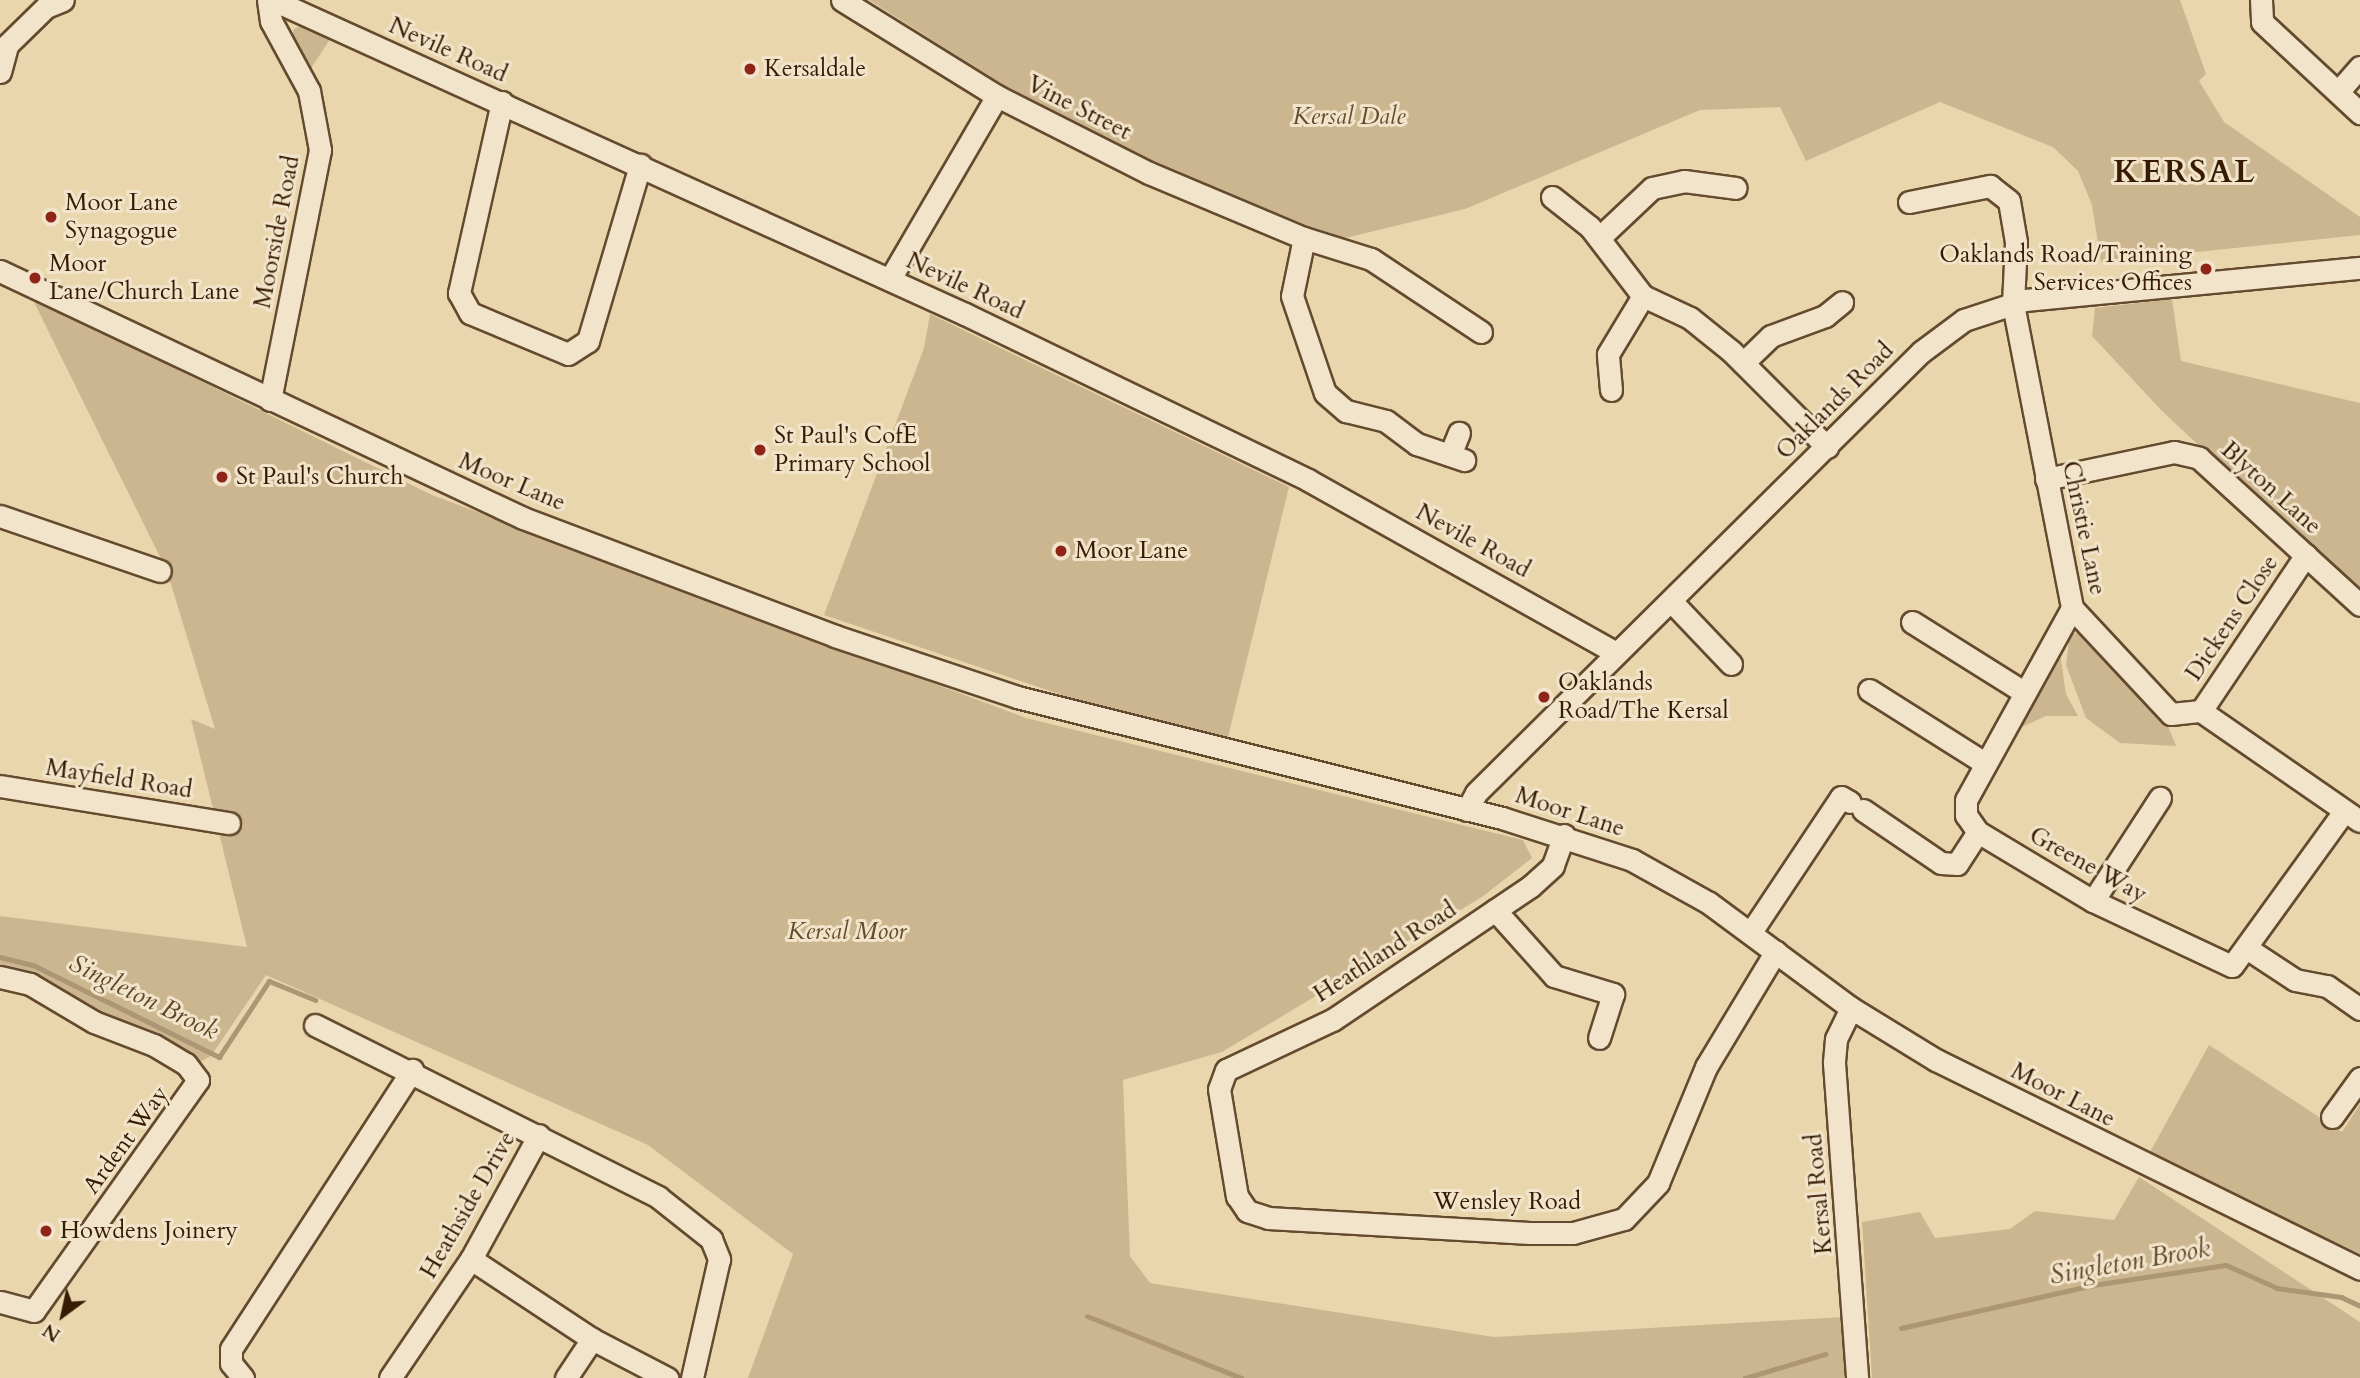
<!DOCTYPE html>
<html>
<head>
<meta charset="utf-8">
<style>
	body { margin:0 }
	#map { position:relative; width:2360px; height:1378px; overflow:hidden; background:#ead6ad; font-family:Cardo,serif }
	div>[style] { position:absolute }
	.green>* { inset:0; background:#ccb690 }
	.stream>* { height:5px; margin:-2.5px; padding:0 2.5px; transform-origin:2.5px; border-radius:2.5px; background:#ad9673 }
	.roads { filter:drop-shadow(2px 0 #644a2e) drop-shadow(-2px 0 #644a2e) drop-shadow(0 2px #644a2e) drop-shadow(0 -2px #644a2e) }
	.minor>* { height:21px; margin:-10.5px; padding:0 10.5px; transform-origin:10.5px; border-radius:10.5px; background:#f1e4ca }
	.dots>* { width:19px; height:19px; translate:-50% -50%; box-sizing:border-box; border:4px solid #f1e4ca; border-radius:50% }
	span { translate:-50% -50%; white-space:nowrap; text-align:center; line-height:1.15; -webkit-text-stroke:6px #f1e4ca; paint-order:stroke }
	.street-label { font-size:24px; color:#381b03 }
	.poi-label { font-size:24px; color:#381b03 }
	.left { translate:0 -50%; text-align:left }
	.right { translate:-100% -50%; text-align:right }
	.park-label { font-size:24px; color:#644a2d; font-style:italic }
	.water-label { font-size:26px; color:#61462a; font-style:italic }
	.district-label { font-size:32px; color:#381b03; font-weight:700; letter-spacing:2px }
	.north { position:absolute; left:28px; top:1280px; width:70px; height:70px; -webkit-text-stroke:5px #f1e4ca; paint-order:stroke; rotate:213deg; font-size:19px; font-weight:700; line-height:28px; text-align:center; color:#381b03 }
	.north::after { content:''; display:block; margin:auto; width:24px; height:32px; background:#381b03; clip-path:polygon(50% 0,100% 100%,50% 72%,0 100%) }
</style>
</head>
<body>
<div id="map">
	<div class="green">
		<i style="clip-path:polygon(869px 0,2180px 0,2206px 74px,2199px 81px,2224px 122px,2360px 217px,2360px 235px,2101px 262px,2092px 205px,2078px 171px,2053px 147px,1940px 102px,1806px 161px,1780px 107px,1700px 110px,1465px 209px,1341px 239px,1155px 164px,1002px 84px)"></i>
		<i style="clip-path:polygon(305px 24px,333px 35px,309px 71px,291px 40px,294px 29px)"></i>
		<i style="clip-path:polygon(32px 298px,432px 495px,1026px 718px,1523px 840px,1532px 858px,1482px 897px,1222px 1052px,1123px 1080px,1130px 1256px,1150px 1283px,1494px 1337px,1843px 1317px,1846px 1378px,748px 1378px,793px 1254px,648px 1145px,266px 975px,211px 1056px,194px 1065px,0 969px,0 916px,247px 947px,191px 719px,215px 729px,167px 571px)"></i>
		<i style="clip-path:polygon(2172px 299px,2181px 361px,2360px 403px,2360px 596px,2162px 411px,2092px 336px,2095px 308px)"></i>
		<i style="clip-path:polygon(930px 314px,1289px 487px,1228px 737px,1068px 697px,824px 615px,924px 348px)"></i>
		<i style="clip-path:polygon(2077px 633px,2163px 714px,2176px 746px,2120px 743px,2086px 718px,2066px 665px,2070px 634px)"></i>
		<i style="clip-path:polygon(2060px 653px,2066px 694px,2078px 716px,2046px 716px,2020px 728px)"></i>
		<i style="clip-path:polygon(2209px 1045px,2342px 1132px,2360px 1104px,2360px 1254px,2149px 1154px)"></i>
		<i style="clip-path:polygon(2139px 1177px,2360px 1322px,2360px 1378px,1872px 1378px,1862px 1222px,1920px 1212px,1935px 1238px,2010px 1229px,2035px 1211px,2114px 1220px)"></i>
	</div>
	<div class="stream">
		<i style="left:0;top:957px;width:34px;rotate:14deg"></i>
		<i style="left:33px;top:965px;width:208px;rotate:26.3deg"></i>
		<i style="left:219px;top:1057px;width:91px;rotate:-56.7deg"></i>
		<i style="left:269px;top:981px;width:50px;rotate:22.4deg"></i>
		<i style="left:1087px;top:1316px;width:166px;rotate:21.9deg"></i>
		<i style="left:1901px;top:1328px;width:197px;rotate:-12.6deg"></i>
		<i style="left:2093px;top:1285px;width:134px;rotate:-8.6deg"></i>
		<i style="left:2226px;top:1265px;width:56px;rotate:24.3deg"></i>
		<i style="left:2277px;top:1288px;width:65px;rotate:8deg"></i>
		<i style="left:2341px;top:1297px;width:21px;rotate:25deg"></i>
		<i style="left:1745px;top:1378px;width:84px;rotate:-16.7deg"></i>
	</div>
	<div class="roads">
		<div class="minor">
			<i style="left:268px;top:0;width:21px;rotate:82deg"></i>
			<i style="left:271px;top:21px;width:80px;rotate:61.5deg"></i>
			<i style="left:309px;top:91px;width:60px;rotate:79.4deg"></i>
			<i style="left:320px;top:150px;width:255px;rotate:101.3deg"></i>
			<i style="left:273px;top:0;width:760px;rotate:24.41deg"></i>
			<i style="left:965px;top:314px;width:381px;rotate:25.8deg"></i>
			<i style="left:1308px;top:480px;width:353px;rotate:29.3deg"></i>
			<i style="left:842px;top:0;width:182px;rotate:31.8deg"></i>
			<i style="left:997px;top:96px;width:170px;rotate:26.9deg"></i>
			<i style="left:1149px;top:173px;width:168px;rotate:22.8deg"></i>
			<i style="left:1304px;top:238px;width:70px;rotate:17.4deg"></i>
			<i style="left:1371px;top:259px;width:132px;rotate:33.6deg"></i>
			<i style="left:2261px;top:0;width:22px;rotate:87deg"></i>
			<i style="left:2262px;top:22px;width:134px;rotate:42.9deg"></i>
			<i style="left:0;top:72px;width:28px;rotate:-75deg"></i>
			<i style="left:7px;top:45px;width:54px;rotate:-44.3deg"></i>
			<i style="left:46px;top:7px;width:18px;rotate:-22deg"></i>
			<i style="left:2338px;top:92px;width:33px;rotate:-49deg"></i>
			<i style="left:502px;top:102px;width:196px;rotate:102.7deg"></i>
			<i style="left:459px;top:293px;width:23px;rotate:61deg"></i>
			<i style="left:470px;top:313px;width:106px;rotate:22.7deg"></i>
			<i style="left:568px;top:354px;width:24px;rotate:-33deg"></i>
			<i style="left:588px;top:341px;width:184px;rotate:-73.5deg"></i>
			<i style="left:1552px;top:197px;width:48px;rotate:38.3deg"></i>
			<i style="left:1590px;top:227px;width:87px;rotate:52.5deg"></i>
			<i style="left:1643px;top:296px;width:52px;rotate:25.1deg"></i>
			<i style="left:1690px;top:318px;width:53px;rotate:38.8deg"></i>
			<i style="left:1731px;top:351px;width:136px;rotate:45deg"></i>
			<i style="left:1909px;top:202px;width:83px;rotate:-11.2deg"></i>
			<i style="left:1990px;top:186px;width:24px;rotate:38deg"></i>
			<i style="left:2009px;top:201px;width:42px;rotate:80.3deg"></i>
			<i style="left:2016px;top:242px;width:62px;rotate:92.8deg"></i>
			<i style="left:2013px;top:304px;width:310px;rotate:79deg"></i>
			<i style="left:2072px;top:608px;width:145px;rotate:47deg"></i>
			<i style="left:2171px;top:714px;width:30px;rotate:-6deg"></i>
			<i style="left:2201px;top:711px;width:193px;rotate:34.7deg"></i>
			<i style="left:1304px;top:238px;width:59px;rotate:101.7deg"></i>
			<i style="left:1292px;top:296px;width:102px;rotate:71.2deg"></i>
			<i style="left:1325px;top:393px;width:28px;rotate:41deg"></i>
			<i style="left:1346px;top:411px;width:41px;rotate:14deg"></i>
			<i style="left:1386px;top:421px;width:39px;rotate:37deg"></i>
			<i style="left:1417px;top:444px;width:50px;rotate:18.8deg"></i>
			<i style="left:1599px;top:238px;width:73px;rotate:-43.3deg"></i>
			<i style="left:1652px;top:188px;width:33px;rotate:-12deg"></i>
			<i style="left:1684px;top:181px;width:52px;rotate:7.7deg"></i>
			<i style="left:0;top:271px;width:578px;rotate:25.28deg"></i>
			<i style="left:523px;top:518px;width:334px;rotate:20.7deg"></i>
			<i style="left:835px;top:636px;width:192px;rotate:18.5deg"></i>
			<i style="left:1017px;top:697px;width:500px;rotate:14deg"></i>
			<i style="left:1502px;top:818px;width:137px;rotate:17.9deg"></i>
			<i style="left:1632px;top:860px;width:88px;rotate:29.2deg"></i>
			<i style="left:1709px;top:903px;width:177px;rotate:36.5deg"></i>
			<i style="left:1851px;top:1008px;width:100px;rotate:31.5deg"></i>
			<i style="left:1936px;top:1060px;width:473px;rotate:26.2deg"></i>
			<i style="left:890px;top:279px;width:212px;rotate:-59.7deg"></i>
			<i style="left:1743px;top:363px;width:39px;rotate:-44deg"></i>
			<i style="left:1771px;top:336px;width:58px;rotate:-20.3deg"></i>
			<i style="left:1825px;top:316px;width:22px;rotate:-39deg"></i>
			<i style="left:1611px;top:390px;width:36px;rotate:-95deg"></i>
			<i style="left:1608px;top:354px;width:68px;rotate:-58.9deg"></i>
			<i style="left:1450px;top:455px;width:24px;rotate:-68deg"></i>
			<i style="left:2046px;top:479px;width:131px;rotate:-11.9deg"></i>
			<i style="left:2174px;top:452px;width:26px;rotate:13deg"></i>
			<i style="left:2199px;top:458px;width:218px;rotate:42.4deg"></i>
			<i style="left:0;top:516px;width:169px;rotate:19deg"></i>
			<i style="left:1671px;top:601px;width:87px;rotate:46.4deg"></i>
			<i style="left:2072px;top:608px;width:219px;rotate:118.9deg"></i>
			<i style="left:1966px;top:800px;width:15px;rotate:90deg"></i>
			<i style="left:1966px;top:815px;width:21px;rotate:55deg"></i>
			<i style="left:1978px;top:832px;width:134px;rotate:31deg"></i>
			<i style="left:2093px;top:901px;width:153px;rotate:25.1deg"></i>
			<i style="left:2232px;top:966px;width:191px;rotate:-54.1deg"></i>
			<i style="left:1912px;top:622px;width:133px;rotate:32.1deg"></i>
			<i style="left:1869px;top:690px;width:138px;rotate:32.3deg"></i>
			<i style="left:2201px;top:711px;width:188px;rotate:-56.1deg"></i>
			<i style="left:0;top:786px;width:232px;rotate:9.2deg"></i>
			<i style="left:1467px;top:810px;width:19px;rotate:-62deg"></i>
			<i style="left:1476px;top:793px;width:627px;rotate:-44.74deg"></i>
			<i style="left:1921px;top:352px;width:54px;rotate:-36.7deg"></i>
			<i style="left:1964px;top:320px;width:64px;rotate:-18.2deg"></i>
			<i style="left:2025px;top:300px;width:337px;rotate:-5.5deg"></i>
			<i style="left:1863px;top:810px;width:94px;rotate:34.2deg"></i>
			<i style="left:1941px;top:863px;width:16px;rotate:4deg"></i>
			<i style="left:1957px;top:864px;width:38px;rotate:-57deg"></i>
			<i style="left:1564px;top:835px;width:33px;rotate:110deg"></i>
			<i style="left:1553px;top:866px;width:30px;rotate:138deg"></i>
			<i style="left:1531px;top:886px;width:240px;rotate:146deg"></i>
			<i style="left:1332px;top:1020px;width:117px;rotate:154.7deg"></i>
			<i style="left:1226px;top:1070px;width:20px;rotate:110deg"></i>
			<i style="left:1219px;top:1089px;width:109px;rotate:80.5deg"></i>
			<i style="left:1237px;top:1196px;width:18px;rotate:56deg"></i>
			<i style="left:1247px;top:1211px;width:22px;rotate:18deg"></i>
			<i style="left:1268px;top:1218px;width:262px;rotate:3.3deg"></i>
			<i style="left:1530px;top:1233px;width:43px"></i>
			<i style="left:1573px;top:1233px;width:53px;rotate:-15.4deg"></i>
			<i style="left:1624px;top:1219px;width:50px;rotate:-46.6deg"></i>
			<i style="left:1658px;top:1183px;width:126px;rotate:-67.5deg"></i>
			<i style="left:1706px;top:1067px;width:135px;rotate:-58.9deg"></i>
			<i style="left:2093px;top:901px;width:123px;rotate:-57deg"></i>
			<i style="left:1495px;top:910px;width:89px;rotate:48.2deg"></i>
			<i style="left:1554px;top:976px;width:62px;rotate:17deg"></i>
			<i style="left:1613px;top:994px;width:46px;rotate:107.7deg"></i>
			<i style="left:1751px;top:932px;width:162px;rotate:-56.3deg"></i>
			<i style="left:1841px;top:797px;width:10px;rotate:29deg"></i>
			<i style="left:2248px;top:949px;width:56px;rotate:33.4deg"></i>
			<i style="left:2295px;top:980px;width:33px;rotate:11deg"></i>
			<i style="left:2327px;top:986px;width:40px;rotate:34.9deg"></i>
			<i style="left:0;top:977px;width:31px;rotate:13deg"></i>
			<i style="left:30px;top:984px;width:74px;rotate:30.7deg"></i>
			<i style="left:94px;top:1022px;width:64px;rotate:21deg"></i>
			<i style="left:154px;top:1045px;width:37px;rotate:31deg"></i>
			<i style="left:186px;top:1064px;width:20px;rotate:53deg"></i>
			<i style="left:198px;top:1080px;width:283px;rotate:125.4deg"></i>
			<i style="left:34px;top:1311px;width:35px;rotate:-165deg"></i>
			<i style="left:1851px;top:1008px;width:34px;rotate:116deg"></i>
			<i style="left:1836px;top:1039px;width:24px;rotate:95deg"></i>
			<i style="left:1834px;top:1063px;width:316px;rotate:85.8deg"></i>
			<i style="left:315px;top:1025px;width:384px;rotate:26.6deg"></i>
			<i style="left:658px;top:1197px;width:68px;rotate:38.4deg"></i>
			<i style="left:711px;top:1239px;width:22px;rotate:68deg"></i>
			<i style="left:719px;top:1259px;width:122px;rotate:102.8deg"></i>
			<i style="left:2332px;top:1117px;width:48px;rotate:-54.3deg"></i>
			<i style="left:471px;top:1259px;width:145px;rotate:33.5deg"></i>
			<i style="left:592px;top:1339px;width:85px;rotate:27.5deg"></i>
			<i style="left:243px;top:1378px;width:19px;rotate:-129deg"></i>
			<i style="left:231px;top:1363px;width:14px;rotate:-90deg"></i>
			<i style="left:231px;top:1349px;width:333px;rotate:-57deg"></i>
			<i style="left:390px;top:1378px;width:144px;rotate:-55.8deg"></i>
			<i style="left:471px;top:1259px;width:141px;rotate:-61.3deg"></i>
			<i style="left:566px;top:1378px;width:47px;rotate:-56.3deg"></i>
		</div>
	</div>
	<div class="dots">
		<i style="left:750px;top:69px;background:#8f2418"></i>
		<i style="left:51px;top:217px;background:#8f2418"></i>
		<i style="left:2206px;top:269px;background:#8f2418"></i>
		<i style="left:35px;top:278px;background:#8f2418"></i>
		<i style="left:760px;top:450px;background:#8f2418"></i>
		<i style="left:222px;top:477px;background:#8f2418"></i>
		<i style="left:1061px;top:551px;background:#8f2418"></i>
		<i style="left:1544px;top:697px;background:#8f2418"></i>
		<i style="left:46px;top:1231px;background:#8f2418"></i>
	</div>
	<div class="street-label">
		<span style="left:448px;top:50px;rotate:24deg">Nevile Road</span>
		<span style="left:1079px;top:108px;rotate:27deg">Vine Street</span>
		<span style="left:277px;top:232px;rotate:-79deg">Moorside Road</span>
		<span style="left:965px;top:286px;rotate:25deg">Nevile Road</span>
		<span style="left:1835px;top:401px;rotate:-45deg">Oaklands Road</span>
		<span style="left:512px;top:482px;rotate:23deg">Moor Lane</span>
		<span style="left:2271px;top:488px;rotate:42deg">Blyton Lane</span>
		<span style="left:2084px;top:528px;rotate:78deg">Christie Lane</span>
		<span style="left:1473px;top:541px;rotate:29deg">Nevile Road</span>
		<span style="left:2232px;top:618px;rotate:-56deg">Dickens Close</span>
		<span style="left:119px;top:779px;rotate:9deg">Mayfield Road</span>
		<span style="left:1570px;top:812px;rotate:18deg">Moor Lane</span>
		<span style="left:2088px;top:865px;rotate:29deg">Greene Way</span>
		<span style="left:1385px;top:952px;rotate:-33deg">Heathland Road</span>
		<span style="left:2063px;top:1095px;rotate:27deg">Moor Lane</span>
		<span style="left:126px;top:1140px;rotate:-54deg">Ardent Way</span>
		<span style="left:1819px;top:1194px;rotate:-95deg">Kersal Road</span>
		<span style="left:1507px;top:1202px">Wensley Road</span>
		<span style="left:468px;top:1205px;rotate:-60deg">Heathside Drive</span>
	</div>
	<div class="poi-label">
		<span class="left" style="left:764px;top:69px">Kersaldale</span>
		<span class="left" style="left:65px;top:217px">Moor Lane<br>Synagogue</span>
		<span class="right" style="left:2192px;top:269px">Oaklands Road/Training<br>Services Offices</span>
		<span class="left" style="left:49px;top:278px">Moor<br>Lane/Church Lane</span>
		<span class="left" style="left:774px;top:450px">St Paul's CofE<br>Primary School</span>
		<span class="left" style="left:236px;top:477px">St Paul's Church</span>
		<span class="left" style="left:1075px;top:551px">Moor Lane</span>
		<span class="left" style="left:1558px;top:697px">Oaklands<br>Road/The Kersal</span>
		<span class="left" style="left:60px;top:1231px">Howdens Joinery</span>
	</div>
	<div class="park-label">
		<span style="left:1349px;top:117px">Kersal Dale</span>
		<span style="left:847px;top:932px">Kersal Moor</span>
	</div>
	<div class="water-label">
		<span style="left:144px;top:997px;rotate:26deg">Singleton Brook</span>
		<span style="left:2130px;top:1262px;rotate:-10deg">Singleton Brook</span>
	</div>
	<div class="district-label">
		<span style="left:2185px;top:172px">KERSAL</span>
	</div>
	<div class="north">N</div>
</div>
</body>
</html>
